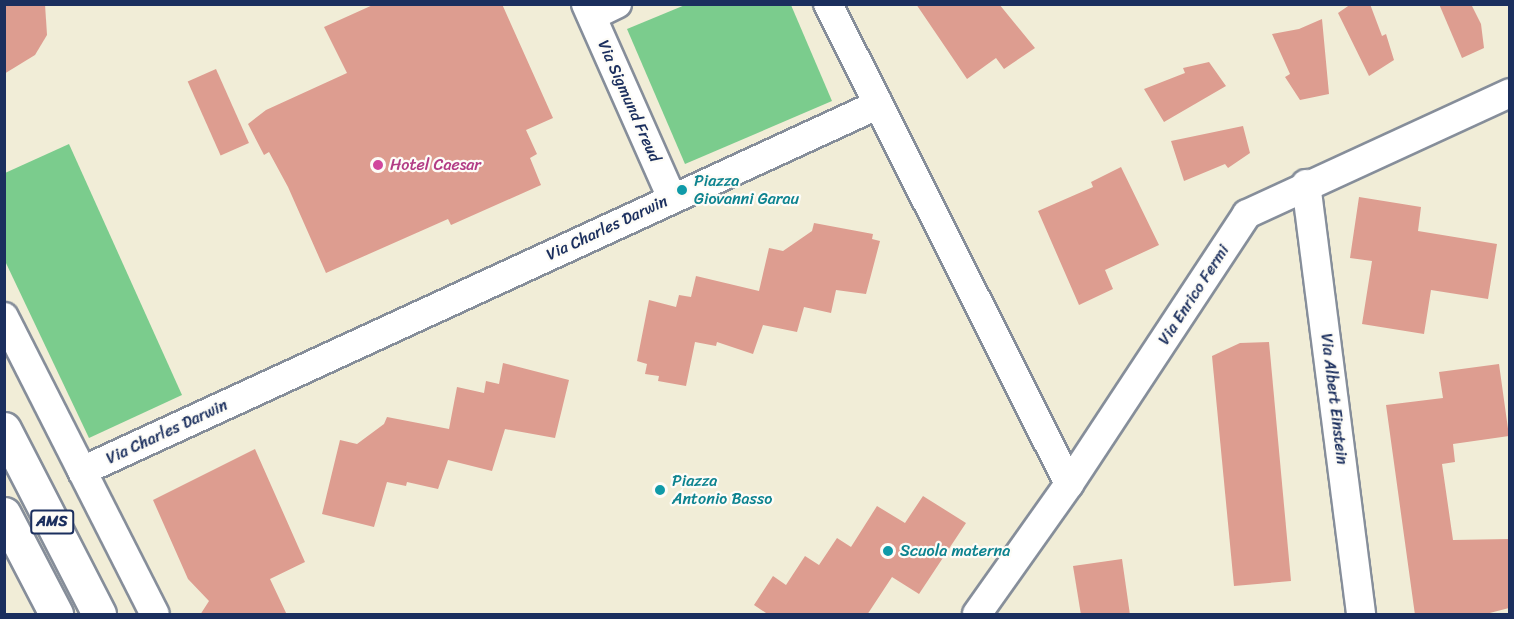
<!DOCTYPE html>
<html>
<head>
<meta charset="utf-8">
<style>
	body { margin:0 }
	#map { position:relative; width:1514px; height:619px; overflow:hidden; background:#f1edd7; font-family:Sriracha,sans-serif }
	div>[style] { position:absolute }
	.green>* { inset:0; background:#7bcc8d }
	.building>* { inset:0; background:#dd9d90; transform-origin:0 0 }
	.roads { filter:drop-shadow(2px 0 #868e9a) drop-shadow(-2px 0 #868e9a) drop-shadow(0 2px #868e9a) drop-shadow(0 -2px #868e9a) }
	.minor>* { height:28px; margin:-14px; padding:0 14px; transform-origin:14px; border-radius:14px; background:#fff }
	.trunk>* { height:33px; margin:-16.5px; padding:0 16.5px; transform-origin:16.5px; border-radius:16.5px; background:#fff }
	.dots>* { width:16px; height:16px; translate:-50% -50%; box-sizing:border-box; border:3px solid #fdfcf7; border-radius:50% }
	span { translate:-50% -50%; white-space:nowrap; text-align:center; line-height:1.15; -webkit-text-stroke:4.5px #fdfcf7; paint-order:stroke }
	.shield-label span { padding:2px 4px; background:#fdfcf7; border:2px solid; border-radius:4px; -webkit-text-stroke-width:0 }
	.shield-label { font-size:15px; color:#1b2f5e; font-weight:700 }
	.street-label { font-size:16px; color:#1b2f5e }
	.hotel-label { font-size:16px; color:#b23c85 }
	.left { translate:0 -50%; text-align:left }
	.culture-label { font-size:16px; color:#0d838f }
	.frame { position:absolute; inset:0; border:6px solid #1b2f5e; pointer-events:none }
</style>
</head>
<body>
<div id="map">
	<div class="green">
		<i style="clip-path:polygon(685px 5px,791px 5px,832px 101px,685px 164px,627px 29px)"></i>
		<i style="clip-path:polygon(69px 144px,182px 395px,89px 438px,5px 261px,5px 173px)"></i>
	</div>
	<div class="building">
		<i style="clip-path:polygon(4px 4px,45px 4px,47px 35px,35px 55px,4px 74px)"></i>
		<i style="clip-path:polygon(375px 4px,502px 4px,553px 118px,526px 130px,537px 154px,530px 158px,541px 185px,451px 225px,448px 219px,326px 273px,288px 187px,269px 152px,264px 155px,248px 124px,266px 110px,347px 73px,324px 27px)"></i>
		<i style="clip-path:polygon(916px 4px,999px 4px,1035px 48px,1004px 69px,996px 58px,967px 79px)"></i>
		<i style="clip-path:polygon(1351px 4px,1370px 4px,1382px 36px,1386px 34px,1394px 60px,1369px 76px,1338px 13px)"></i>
		<i style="clip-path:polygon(1439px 4px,1471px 4px,1481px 24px,1484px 48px,1462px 58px)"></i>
		<i style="clip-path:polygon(1322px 19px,1329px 94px,1300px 100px,1285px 77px,1290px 74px,1272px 34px,1299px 29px)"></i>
		<i style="clip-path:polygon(1209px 62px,1226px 86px,1164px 122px,1144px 89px,1185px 73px,1183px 68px)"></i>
		<i style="left:216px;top:69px;width:81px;height:31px;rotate:66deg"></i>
		<i style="clip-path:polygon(1243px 126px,1250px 153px,1228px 168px,1225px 164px,1184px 181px,1171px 141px)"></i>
		<i style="clip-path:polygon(1121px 167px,1159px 245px,1105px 270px,1113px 289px,1079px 305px,1038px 211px,1093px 187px,1091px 182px)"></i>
		<i style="clip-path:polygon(1359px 197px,1421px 207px,1418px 231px,1497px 244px,1488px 299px,1431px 290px,1424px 334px,1362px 324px,1372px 261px,1350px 258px)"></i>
		<i style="clip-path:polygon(814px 223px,873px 234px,872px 239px,880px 241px,866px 294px,836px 290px,831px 313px,804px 307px,797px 332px,763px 325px,753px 354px,717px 342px,716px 346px,695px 342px,686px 386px,658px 381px,659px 376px,645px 374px,647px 364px,637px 361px,649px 300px,676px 307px,679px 295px,691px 297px,696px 276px,759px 291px,769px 248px,783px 251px,812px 231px)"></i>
		<i style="clip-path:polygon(1269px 342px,1291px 581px,1234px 586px,1212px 356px,1240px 343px)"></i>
		<i style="clip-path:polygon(503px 363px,569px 380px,555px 438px,505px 429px,492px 471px,448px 460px,438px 489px,407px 482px,406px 486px,387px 482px,374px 527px,322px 514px,340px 440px,357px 444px,384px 424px,387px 417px,449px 429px,457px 387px,484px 393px,486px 381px,499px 384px)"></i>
		<i style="clip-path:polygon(1499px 364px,1509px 436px,1453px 444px,1455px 462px,1442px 464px,1453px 540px,1509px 539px,1509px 608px,1482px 615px,1415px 615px,1386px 405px,1443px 398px,1439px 372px)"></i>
		<i style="clip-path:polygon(255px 449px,305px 562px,270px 579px,287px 615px,200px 615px,209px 601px,188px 579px,153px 500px)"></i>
		<i style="clip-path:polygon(923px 496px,966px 523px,919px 594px,892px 577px,867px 615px,769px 615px,754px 605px,773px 576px,786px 585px,805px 556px,819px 565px,837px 538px,851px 547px,877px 506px,905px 523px)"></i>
		<i style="clip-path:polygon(1122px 559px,1130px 615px,1081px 615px,1073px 566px)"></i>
	</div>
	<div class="roads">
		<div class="minor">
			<i style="left:586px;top:4px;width:212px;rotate:66.1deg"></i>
			<i style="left:828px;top:4px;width:537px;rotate:63.34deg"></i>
			<i style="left:592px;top:16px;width:28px;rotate:-26deg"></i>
			<i style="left:1306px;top:184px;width:434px;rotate:82.7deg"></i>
			<i style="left:4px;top:317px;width:333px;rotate:63.1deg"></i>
			<i style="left:82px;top:471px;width:877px;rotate:-24.72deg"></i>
			<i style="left:977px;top:614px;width:159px;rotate:-54.7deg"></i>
			<i style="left:1069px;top:484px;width:323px;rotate:-56.6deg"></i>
			<i style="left:1247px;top:214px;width:289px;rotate:-24.7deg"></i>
		</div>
		<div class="trunk">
			<i style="left:4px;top:429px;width:208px;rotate:62.8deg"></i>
			<i style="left:4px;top:514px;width:113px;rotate:62.5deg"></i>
		</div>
	</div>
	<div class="dots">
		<i style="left:378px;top:165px;background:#d1479c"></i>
		<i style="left:682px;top:190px;background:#0f9aa8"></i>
		<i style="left:660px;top:490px;background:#0f9aa8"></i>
		<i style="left:888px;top:551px;background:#0f9aa8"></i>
	</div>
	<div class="shield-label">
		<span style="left:52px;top:522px">AMS</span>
	</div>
	<div class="street-label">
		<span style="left:629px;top:101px;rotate:66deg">Via Sigmund Freud</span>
		<span style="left:607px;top:228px;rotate:-25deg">Via Charles Darwin</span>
		<span style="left:1194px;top:295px;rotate:-57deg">Via Enrico Fermi</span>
		<span style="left:1334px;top:399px;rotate:83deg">Via Albert Einstein</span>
		<span style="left:167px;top:432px;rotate:-25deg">Via Charles Darwin</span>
	</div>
	<div class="hotel-label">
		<span class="left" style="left:390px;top:165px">Hotel Caesar</span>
	</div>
	<div class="culture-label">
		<span class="left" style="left:694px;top:190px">Piazza<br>Giovanni Garau</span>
		<span class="left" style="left:672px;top:490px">Piazza<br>Antonio Basso</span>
		<span class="left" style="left:900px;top:551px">Scuola materna</span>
	</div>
	<div class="frame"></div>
</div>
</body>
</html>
